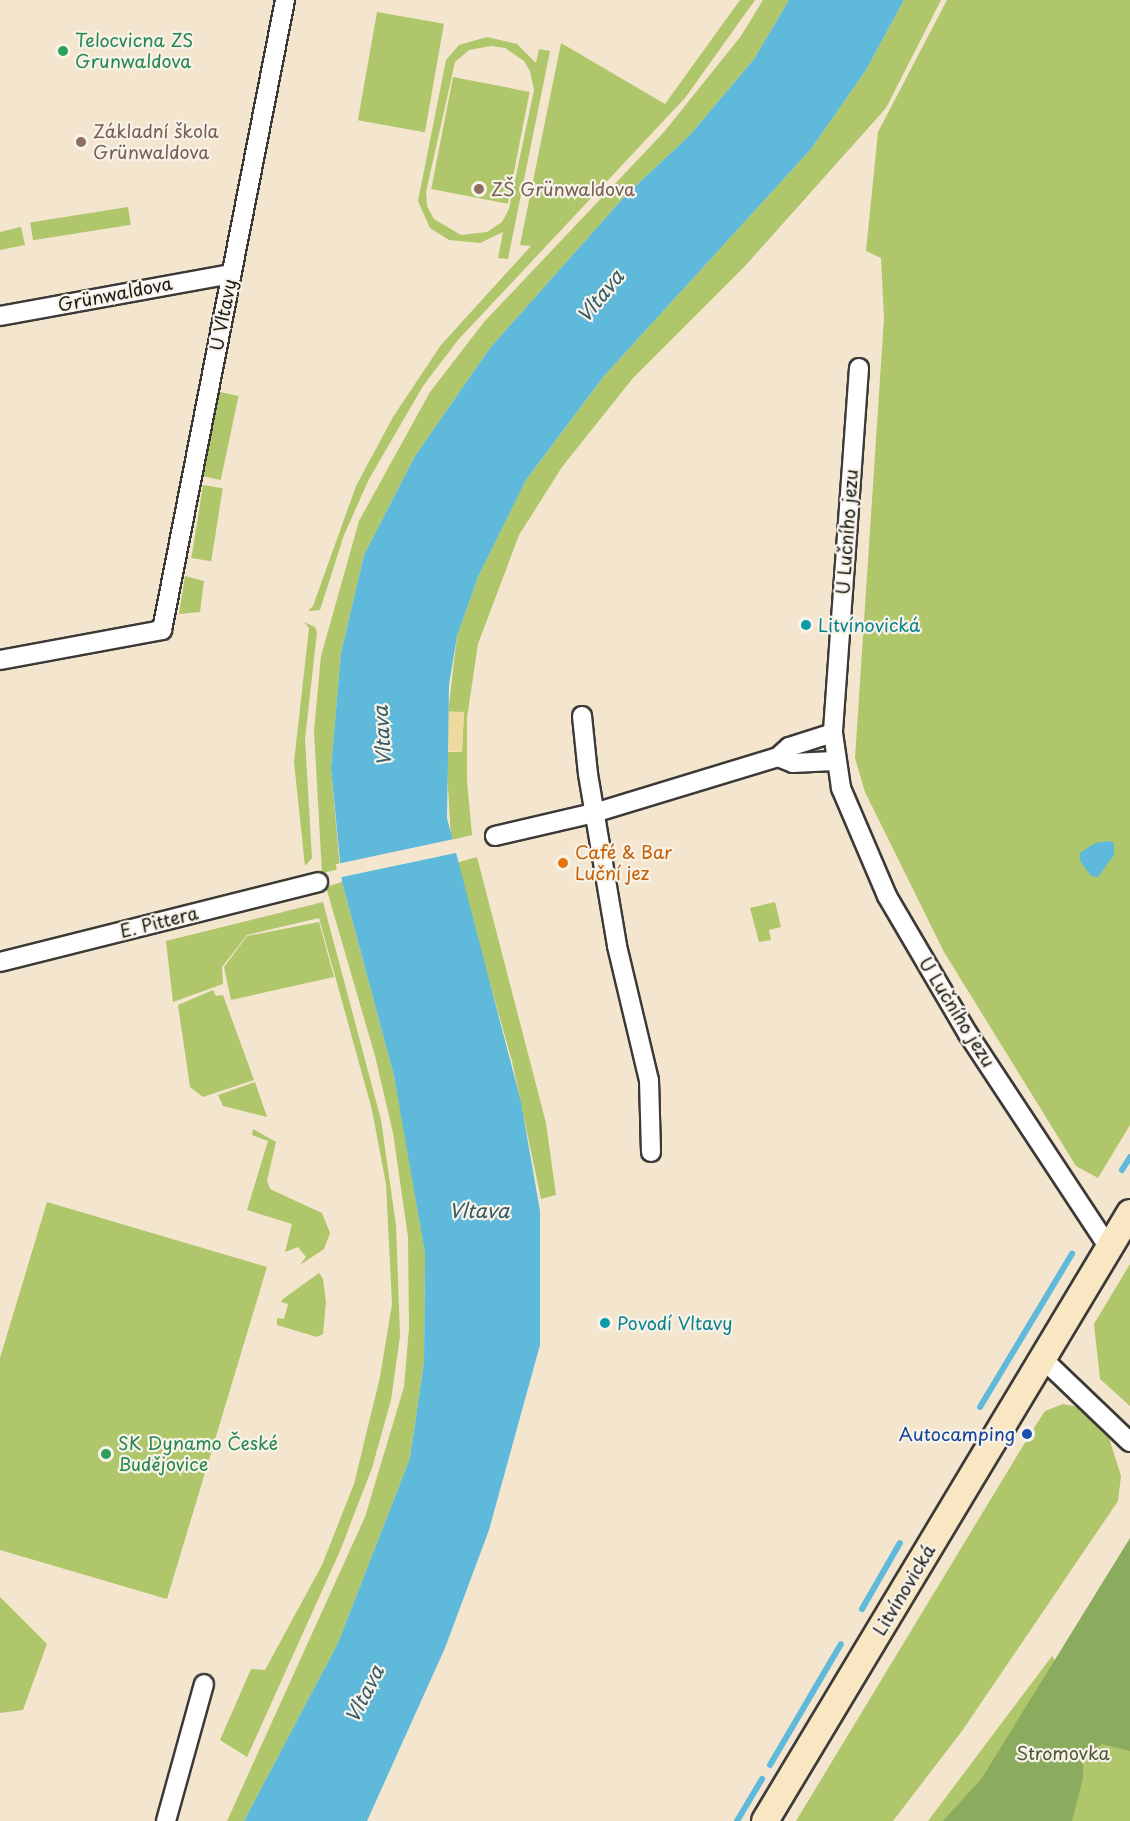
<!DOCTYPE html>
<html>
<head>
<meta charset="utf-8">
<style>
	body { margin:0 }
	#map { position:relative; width:1130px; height:1821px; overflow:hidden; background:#f4e5ce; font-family:"Playpen Sans",sans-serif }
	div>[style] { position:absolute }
	.green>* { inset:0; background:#afc66a; transform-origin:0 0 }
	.forest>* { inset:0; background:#8bab5e }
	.sand>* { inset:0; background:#eeda9e; transform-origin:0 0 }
	.water>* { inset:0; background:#5eb9db }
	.pier>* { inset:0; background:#f4e5ce; transform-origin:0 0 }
	.stream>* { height:6px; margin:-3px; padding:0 3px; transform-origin:3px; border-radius:3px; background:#5eb9db }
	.roads { filter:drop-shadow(2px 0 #3c3a37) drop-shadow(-2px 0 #3c3a37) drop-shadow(0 2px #3c3a37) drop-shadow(0 -2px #3c3a37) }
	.street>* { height:18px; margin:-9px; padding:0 9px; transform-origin:9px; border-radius:9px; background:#fff }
	.secondary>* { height:26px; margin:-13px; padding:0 13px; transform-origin:13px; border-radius:13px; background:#f9e7c3 }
	.dots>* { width:16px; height:16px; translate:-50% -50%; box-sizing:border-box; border:3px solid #f7f3e8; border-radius:50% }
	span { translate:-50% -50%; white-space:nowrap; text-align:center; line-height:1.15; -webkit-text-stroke:4.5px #f7f3e8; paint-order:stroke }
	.leisure-label { font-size:18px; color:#27864d }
	.left { translate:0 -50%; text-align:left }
	.education-label { font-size:18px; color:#785e54 }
	.street-label { font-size:18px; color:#1c1c1c }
	.culture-label { font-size:18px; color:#0d838f }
	.food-label { font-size:18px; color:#c56008 }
	.transit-label { font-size:18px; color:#164399 }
	.right { translate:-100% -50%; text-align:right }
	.park-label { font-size:18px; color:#4f5837 }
	.water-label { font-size:20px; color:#365b68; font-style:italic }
</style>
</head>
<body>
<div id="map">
	<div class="green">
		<i style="clip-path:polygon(740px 0,755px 0,685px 98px,458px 340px,423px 386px,369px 479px,344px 535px,320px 610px,308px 611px,313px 606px,356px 486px,393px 417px,441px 345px,531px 246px,520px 245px,561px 43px,665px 104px)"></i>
		<i style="clip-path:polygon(763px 0,789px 0,754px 59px,690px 135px,625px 196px,490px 348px,415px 456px,364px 555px,341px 653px,331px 768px,340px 869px,322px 873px,314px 731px,321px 656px,359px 521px,430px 392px,484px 322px,664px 132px,741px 36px)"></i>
		<i style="clip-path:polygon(904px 0,941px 0,886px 108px,745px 266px,633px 378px,562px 467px,519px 535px,478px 644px,467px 718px,467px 781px,472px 835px,451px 840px,446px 752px,462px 752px,464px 712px,448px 713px,457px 636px,478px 577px,526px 480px,604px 376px,811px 149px,866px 70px)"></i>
		<i style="clip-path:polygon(947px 0,1130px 0,1130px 1125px,1098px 1178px,1076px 1166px,944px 952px,865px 792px,855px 758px,884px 318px,881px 258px,866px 251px,878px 132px)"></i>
		<i style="left:377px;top:12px;width:68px;height:110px;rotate:10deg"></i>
		<i style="clip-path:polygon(evenodd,487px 37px,517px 44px,536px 63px,539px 49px,550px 51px,508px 259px,498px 258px,503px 232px,480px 243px,449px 240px,430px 228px,418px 201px,446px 60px,459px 45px,487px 37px,491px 46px,505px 48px,524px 61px,530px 71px,534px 90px,509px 209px,502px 222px,487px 232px,461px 235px,434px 219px,427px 206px,426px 192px,455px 62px,469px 50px,491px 46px)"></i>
		<i style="left:453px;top:77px;width:78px;height:114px;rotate:11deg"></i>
		<i style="left:128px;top:207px;width:18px;height:99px;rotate:81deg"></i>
		<i style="clip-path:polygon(21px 227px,25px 245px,0 250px,0 232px)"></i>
		<i style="left:220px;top:392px;width:19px;height:86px;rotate:12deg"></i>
		<i style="left:203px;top:485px;width:20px;height:74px;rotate:9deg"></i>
		<i style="clip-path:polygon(185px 576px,204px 581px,200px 612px,179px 614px)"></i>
		<i style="clip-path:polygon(304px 622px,315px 627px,317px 632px,305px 739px,312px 858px,305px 866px,294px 762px,309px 628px)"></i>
		<i style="clip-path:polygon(477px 857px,546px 1123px,556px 1195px,541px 1199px,512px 1061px,456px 863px)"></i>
		<i style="clip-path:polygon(342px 882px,394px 1076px,404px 1130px,425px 1253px,424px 1362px,410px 1458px,338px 1643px,244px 1821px,227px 1821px,365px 1517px,404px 1387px,409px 1328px,408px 1237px,393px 1133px,375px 1056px,326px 887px)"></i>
		<i style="clip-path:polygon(323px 902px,381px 1120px,396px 1225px,400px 1336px,391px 1400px,372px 1468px,340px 1551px,247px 1757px,220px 1740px,251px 1669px,265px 1670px,322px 1565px,354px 1484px,380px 1377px,392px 1304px,386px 1184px,372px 1110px,319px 918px,247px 935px,222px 967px,223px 984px,173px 1002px,166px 941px)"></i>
		<i style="clip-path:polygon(775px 902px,781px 927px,769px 930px,771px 940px,759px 942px,750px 908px)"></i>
		<i style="clip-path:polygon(319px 922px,334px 977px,231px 1000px,224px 967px,247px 936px)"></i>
		<i style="clip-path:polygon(213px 990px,216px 996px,223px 995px,254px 1080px,203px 1097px,190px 1087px,178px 1005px)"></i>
		<i style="clip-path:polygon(255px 1082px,267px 1117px,223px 1106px,218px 1095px)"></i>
		<i style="clip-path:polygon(253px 1129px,276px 1142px,267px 1181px,270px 1189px,322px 1213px,330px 1233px,324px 1249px,300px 1265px,306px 1257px,298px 1247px,285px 1252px,292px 1224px,247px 1210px,268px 1141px,252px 1135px)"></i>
		<i style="clip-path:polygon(47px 1202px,267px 1267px,167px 1599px,0 1550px,0 1358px)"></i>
		<i style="clip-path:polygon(1130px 1264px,1130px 1406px,1100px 1379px,1094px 1324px)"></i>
		<i style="clip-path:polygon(319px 1273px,323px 1279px,326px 1302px,323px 1334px,317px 1337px,277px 1325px,277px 1318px,284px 1319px,288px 1304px,281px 1302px,283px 1299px)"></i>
		<i style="clip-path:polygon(1063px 1404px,1078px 1407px,1109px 1438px,1121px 1476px,1118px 1501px,962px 1731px,893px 1821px,796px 1821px,1032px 1431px,1045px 1411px)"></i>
		<i style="clip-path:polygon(0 1597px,47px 1644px,23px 1710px,0 1713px)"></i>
		<i style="clip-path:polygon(1130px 1645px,1130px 1821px,928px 1821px,1052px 1656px,1065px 1675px)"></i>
	</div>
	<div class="forest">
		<i style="clip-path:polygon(1130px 1538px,1130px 1751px,1102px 1744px,1083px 1757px,1083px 1778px,1072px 1821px,943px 1821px,982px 1778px)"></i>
	</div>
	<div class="sand">
		<i style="left:464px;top:712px;width:40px;height:16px;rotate:93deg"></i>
	</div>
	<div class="water">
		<i style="clip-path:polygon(789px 0,904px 0,866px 70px,811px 149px,604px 376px,526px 480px,478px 577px,457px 636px,449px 685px,447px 818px,521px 1102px,540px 1211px,540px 1345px,489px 1530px,445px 1648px,367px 1821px,244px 1821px,338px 1643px,410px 1458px,424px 1362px,425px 1253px,394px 1076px,342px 882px,331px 768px,341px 653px,364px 555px,415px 456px,490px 348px,625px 196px,690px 135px,754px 59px)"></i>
		<i style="clip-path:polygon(1109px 841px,1114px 843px,1114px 855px,1098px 877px,1091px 876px,1080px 861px,1080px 853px,1095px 843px)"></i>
	</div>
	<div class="pier">
		<i style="left:454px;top:839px;width:14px;height:121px;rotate:78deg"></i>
	</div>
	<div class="stream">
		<i style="left:1122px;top:1170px;width:15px;rotate:-58deg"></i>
		<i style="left:980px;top:1407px;width:179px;rotate:-59deg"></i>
		<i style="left:862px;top:1609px;width:76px;rotate:-60.1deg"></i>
		<i style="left:770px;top:1765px;width:140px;rotate:-59.6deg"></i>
		<i style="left:737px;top:1821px;width:49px;rotate:-59.2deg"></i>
	</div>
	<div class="roads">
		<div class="street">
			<i style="left:0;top:316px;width:235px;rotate:-10.3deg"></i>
			<i style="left:859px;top:368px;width:366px;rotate:94.1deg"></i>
			<i style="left:833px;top:733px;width:56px;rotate:81.7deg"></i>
			<i style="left:841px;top:788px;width:117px;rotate:66.9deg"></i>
			<i style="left:887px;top:896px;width:160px;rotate:59.6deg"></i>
			<i style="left:968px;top:1034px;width:256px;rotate:56.6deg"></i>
			<i style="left:0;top:660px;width:165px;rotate:-10.5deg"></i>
			<i style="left:162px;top:630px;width:642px;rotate:-78.95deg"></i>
			<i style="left:582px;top:716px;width:58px;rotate:84.1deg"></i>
			<i style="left:588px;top:774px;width:174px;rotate:80.4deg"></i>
			<i style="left:617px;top:946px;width:138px;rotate:76.6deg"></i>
			<i style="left:649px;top:1080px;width:72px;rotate:88.4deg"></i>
			<i style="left:778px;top:757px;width:16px;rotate:22deg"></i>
			<i style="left:793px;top:763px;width:41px;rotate:-2.8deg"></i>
			<i style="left:495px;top:836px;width:102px;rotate:-13.1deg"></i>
			<i style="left:594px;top:813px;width:192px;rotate:-16.9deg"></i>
			<i style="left:778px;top:757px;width:15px;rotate:-42deg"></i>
			<i style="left:789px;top:747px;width:46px;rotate:-17.7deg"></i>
			<i style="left:0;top:962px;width:328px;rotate:-14.1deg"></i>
			<i style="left:1043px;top:1359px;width:120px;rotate:43.7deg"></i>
			<i style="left:166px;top:1821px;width:142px;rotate:-74.5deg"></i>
		</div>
		<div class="secondary">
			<i style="left:765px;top:1821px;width:709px;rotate:-59.02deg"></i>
		</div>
	</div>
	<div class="dots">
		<i style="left:63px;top:51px;background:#2e9e5b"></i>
		<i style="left:81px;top:142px;background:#8d6e63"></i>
		<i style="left:479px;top:189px;background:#8d6e63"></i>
		<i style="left:806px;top:625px;background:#0f9aa8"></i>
		<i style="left:563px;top:863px;background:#e8710a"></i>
		<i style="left:605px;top:1323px;background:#0f9aa8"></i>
		<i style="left:1027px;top:1434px;background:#1a4fb4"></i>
		<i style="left:106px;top:1454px;background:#2e9e5b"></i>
	</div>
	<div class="leisure-label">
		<span class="left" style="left:75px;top:51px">Telocvicna ZS<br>Grunwaldova</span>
		<span class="left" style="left:118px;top:1454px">SK Dynamo České<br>Budějovice</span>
	</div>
	<div class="education-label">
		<span class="left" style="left:93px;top:142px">Základní škola<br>Grünwaldova</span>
		<span class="left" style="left:491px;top:189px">ZŠ Grünwaldova</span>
	</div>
	<div class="street-label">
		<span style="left:115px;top:294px;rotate:-11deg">Grünwaldova</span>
		<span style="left:223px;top:315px;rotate:-79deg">U Vltavy</span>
		<span style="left:847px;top:532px;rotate:-86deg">U Lučního jezu</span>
		<span style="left:159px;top:922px;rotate:-14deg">E. Pittera</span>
		<span style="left:957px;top:1012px;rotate:58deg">U Lučního jezu</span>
		<span style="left:904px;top:1590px;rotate:-59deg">Litvínovická</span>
	</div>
	<div class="culture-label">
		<span class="left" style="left:818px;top:625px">Litvínovická</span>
		<span class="left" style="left:617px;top:1323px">Povodí Vltavy</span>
	</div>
	<div class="food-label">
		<span class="left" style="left:575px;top:863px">Café &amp; Bar<br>Luční jez</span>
	</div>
	<div class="transit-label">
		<span class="right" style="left:1015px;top:1434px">Autocamping</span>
	</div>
	<div class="park-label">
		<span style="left:1063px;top:1753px">Stromovka</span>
	</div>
	<div class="water-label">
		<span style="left:600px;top:296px;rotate:-51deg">Vltava</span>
		<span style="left:382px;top:736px;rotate:-94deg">Vltava</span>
		<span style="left:479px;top:1210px">Vltava</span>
		<span style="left:364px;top:1694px;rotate:-63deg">Vltava</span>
	</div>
</div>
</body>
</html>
